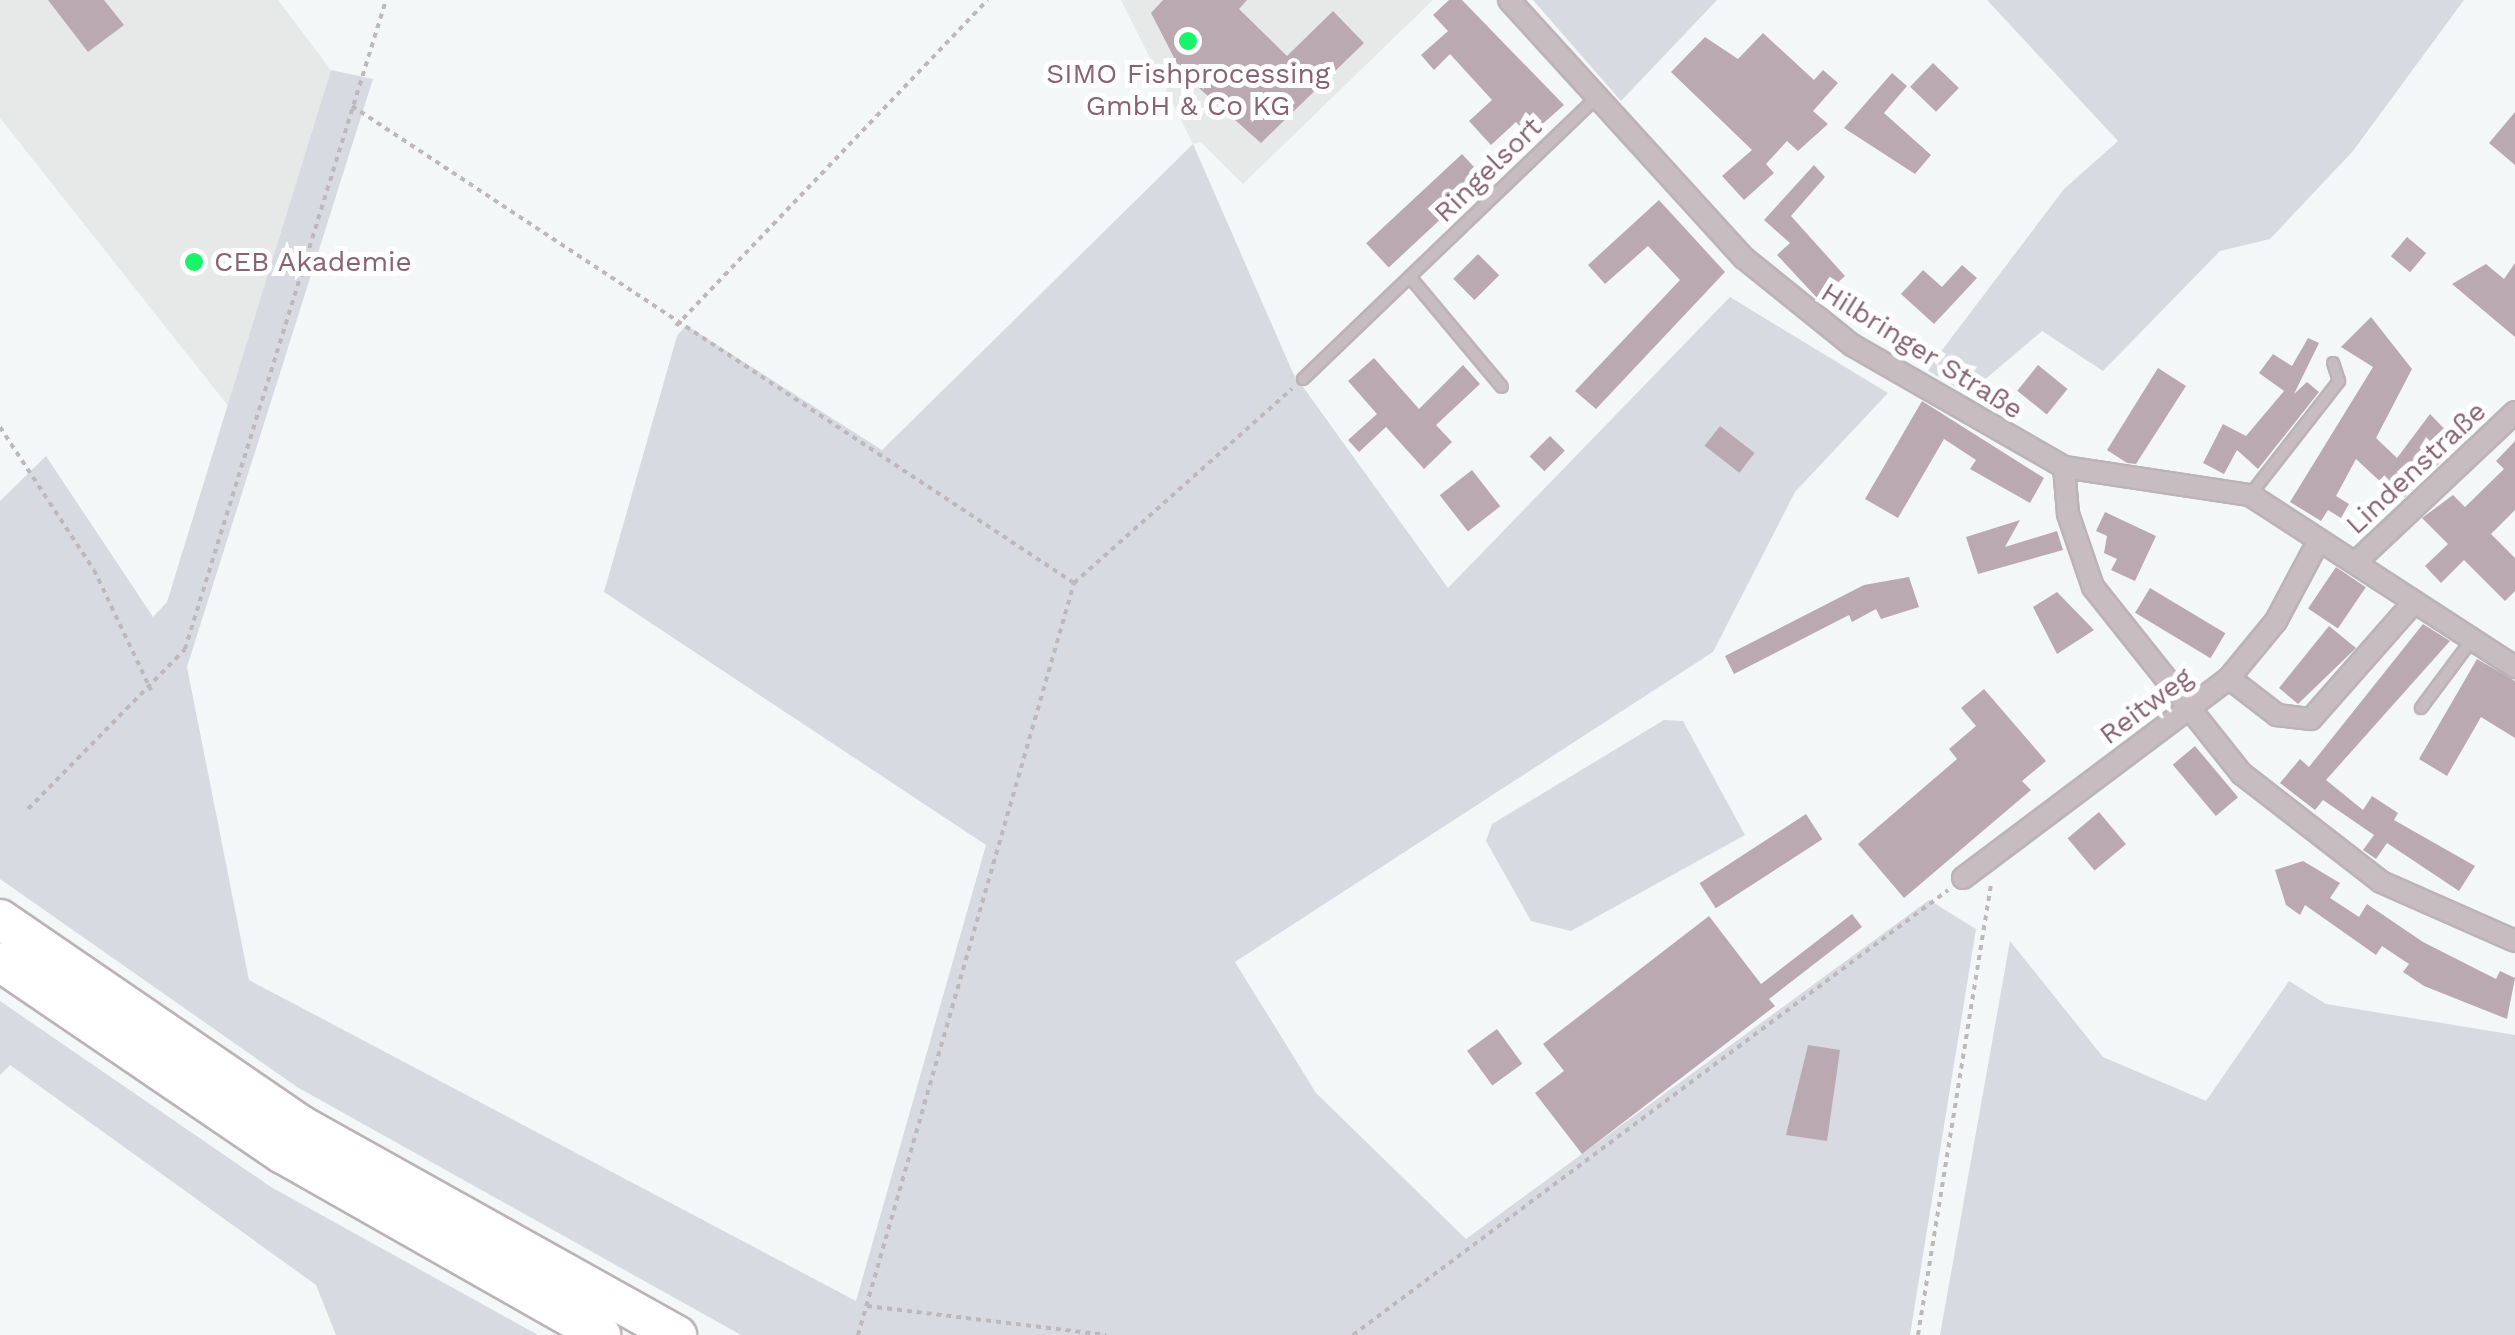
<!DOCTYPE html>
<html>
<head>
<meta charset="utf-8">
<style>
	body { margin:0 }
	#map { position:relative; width:2515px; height:1335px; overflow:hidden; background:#f4f7f8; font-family:"Work Sans",sans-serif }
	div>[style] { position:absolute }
	.built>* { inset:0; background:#e7e8e8 }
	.green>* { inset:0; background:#d8dae2 }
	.building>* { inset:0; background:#baa9b1; transform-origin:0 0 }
	.path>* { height:4px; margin-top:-2px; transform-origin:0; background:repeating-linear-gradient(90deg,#bfb8bb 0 5px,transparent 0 10px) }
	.roads { filter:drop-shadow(2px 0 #bcb3b7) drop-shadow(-2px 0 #bcb3b7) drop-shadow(0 2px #bcb3b7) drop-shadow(0 -2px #bcb3b7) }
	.lane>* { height:10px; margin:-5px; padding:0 5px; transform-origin:5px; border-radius:5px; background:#c7bdc1 }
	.street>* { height:20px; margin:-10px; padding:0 10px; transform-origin:10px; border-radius:10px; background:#c7bdc1 }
	.highway>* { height:38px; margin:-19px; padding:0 19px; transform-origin:19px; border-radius:19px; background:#fff }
	.dots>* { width:28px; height:28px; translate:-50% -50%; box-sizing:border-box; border:5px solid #fff; border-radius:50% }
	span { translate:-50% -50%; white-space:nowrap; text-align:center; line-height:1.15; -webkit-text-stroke:10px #fff; paint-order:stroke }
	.poi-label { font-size:28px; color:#886373 }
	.left { translate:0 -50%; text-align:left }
	.street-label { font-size:28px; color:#886373 }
</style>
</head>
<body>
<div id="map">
	<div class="built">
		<i style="clip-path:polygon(0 0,278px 0,331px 70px,229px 407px,0 118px)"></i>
		<i style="clip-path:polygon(1121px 0,1433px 0,1243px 184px,1201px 142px,1193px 144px)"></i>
	</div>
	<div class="green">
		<i style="clip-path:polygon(1533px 0,1717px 0,1621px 101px)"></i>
		<i style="clip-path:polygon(1987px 0,2464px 0,2353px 151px,2270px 239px,2220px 251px,2103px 371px,2042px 331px,1968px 394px,1927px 370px,2064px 189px,2118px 141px)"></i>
		<i style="clip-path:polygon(331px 70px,373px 79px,187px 667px,249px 980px,856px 1301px,986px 845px,604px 592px,677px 336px,686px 325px,882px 450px,1193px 144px,1293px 373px,1448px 588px,1730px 297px,1888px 393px,1795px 492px,1713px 652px,1235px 962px,1316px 1093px,1466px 1239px,1929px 900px,1976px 929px,1910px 1335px,741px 1335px,297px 1087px,0 879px,0 501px,46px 456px,153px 617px,167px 602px)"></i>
		<i style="clip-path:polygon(1664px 720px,1683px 721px,1745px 835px,1571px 931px,1531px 921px,1486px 841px,1492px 824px)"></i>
		<i style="clip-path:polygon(2010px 941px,2103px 1057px,2206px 1101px,2289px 981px,2326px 1004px,2515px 1035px,2515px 1335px,1940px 1335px)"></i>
		<i style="clip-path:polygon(0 1001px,271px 1187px,538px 1335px,336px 1335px,316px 1285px,10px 1065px,0 1075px)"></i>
	</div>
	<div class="building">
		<i style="clip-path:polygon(48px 0,104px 0,124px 25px,88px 52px)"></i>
		<i style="clip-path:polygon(1163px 0,1247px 0,1239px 9px,1287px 56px,1333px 11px,1364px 43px,1261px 143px,1182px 73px,1151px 13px)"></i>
		<i style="clip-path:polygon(1449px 0,1462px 0,1564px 105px,1529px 136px,1516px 122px,1491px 145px,1469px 121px,1492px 100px,1450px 54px,1434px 70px,1421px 55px,1448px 31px,1433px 15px)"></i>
		<i style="clip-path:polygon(1763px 33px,1814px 80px,1823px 70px,1838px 83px,1813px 111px,1828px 124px,1798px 151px,1787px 141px,1766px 164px,1774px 173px,1744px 200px,1722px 176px,1752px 150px,1671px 72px,1705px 37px,1738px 59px)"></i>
		<i style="left:1933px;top:63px;width:36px;height:33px;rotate:44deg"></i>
		<i style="clip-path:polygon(1892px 73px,1907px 86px,1884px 113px,1931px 155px,1915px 174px,1844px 128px)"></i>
		<i style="clip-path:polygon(2515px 112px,2515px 165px,2489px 143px)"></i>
		<i style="left:1462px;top:154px;width:33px;height:131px;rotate:47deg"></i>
		<i style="clip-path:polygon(1814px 165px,1825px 177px,1791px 216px,1845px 276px,1819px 300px,1777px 255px,1790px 243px,1764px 220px)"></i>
		<i style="clip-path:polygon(1659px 200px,1725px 272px,1596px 409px,1575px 391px,1680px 280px,1648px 246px,1605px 284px,1588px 265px)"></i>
		<i style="left:2407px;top:237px;width:25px;height:25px;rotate:40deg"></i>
		<i style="left:1478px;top:254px;width:30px;height:35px;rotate:45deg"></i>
		<i style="clip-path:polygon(2515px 263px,2515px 337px,2452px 284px,2486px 264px,2504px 279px)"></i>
		<i style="clip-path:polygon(1962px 265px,1977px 278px,1934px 324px,1901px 294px,1923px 270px,1942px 287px)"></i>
		<i style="clip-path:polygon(2371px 317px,2412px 369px,2376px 438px,2397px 458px,2430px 414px,2459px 444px,2401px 501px,2356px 459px,2336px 496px,2349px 504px,2341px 518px,2328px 510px,2321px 521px,2290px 502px,2373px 367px,2341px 347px)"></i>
		<i style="clip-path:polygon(2308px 338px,2319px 343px,2294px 394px,2307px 382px,2319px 392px,2258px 469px,2237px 450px,2224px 474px,2203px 463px,2223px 424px,2246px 436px,2284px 391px,2259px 373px,2273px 354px,2292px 366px)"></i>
		<i style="clip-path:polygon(1374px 358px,1419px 409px,1463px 365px,1480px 384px,1436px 425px,1452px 442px,1424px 469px,1386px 427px,1359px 452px,1348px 440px,1377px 414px,1348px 381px)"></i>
		<i style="left:2038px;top:365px;width:38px;height:33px;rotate:39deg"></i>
		<i style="clip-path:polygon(2158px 368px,2186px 386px,2136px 464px,2127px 463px,2107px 450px)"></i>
		<i style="clip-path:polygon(1922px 401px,2044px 478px,2030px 503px,1970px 469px,1976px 460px,1944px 439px,1898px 518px,1865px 499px)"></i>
		<i style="left:1720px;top:426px;width:44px;height:25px;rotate:38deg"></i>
		<i style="left:1550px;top:436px;width:21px;height:29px;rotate:45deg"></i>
		<i style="clip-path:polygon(2515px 441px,2515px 510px,2491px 534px,2515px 558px,2515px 591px,2505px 601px,2464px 560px,2441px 583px,2425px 566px,2448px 544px,2422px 518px,2453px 495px,2465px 507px,2504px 469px,2496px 461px)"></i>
		<i style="left:1472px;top:470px;width:46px;height:41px;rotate:52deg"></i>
		<i style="clip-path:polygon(2105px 512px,2156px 536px,2135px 581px,2111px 570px,2117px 559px,2104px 553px,2107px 536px,2096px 531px)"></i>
		<i style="clip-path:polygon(2020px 520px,2005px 547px,2057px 531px,2063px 550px,1978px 574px,1966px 537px)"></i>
		<i style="left:2336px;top:567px;width:36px;height:50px;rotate:34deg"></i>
		<i style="clip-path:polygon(1909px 577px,1919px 607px,1881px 619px,1876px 609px,1852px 622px,1849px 615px,1734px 674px,1725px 656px,1864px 585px)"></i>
		<i style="left:2150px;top:588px;width:88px;height:29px;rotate:31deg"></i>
		<i style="clip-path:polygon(2057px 592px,2094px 630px,2057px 654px,2033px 607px)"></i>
		<i style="clip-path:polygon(2423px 624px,2450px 641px,2326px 780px,2363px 810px,2372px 796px,2398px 813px,2394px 820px,2475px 866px,2459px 891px,2387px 843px,2376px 859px,2363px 850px,2374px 835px,2323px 800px,2315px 810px,2280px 783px,2300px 759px,2309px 767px)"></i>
		<i style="clip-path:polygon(2329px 626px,2356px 648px,2298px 704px,2279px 688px)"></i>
		<i style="clip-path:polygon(2477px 659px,2515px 681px,2515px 738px,2481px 717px,2447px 776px,2419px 759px)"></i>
		<i style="clip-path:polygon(1984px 689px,2046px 761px,2022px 781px,2031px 790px,1904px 898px,1858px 844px,1957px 759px,1949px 749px,1976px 726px,1961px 708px)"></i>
		<i style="left:2195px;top:746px;width:67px;height:29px;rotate:50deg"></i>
		<i style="left:2099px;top:812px;width:42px;height:41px;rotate:50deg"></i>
		<i style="left:1806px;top:814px;width:30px;height:127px;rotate:57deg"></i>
		<i style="clip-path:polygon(2303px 861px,2340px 883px,2330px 898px,2359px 917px,2367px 904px,2423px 942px,2496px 979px,2500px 971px,2515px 978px,2507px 1019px,2424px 986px,2403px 972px,2409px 964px,2382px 946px,2376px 955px,2305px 905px,2300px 915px,2286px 905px,2275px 870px)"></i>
		<i style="clip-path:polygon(1852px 914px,1862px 927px,1769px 999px,1775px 1006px,1582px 1154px,1535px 1093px,1564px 1071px,1543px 1044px,1709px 916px,1761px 984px)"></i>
		<i style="left:1497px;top:1029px;width:43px;height:37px;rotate:54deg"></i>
		<i style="clip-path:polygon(1808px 1045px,1840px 1050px,1827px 1141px,1786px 1135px)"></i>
	</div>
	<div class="path">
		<i style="left:352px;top:106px;width:865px;rotate:33.45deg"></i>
		<i style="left:676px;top:326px;width:451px;rotate:-46.3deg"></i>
		<i style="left:0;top:427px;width:171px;rotate:56.7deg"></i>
		<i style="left:94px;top:570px;width:133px;rotate:64.6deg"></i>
		<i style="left:28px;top:809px;width:224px;rotate:-45.5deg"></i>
		<i style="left:185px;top:649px;width:679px;rotate:-72.79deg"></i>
		<i style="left:867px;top:1306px;width:241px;rotate:6.9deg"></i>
		<i style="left:858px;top:1335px;width:782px;rotate:-73.97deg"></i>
		<i style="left:1074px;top:583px;width:292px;rotate:-41.7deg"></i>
		<i style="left:1353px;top:1335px;width:743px;rotate:-36.79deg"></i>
		<i style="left:1918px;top:1335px;width:458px;rotate:-80.8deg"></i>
	</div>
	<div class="roads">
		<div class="lane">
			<i style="left:1410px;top:277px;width:143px;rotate:50.1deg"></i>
			<i style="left:1303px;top:379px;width:407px;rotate:-43.8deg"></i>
			<i style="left:2250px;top:495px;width:145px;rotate:-52deg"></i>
			<i style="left:2339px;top:381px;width:19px;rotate:-108deg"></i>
			<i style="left:2421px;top:708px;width:84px;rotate:-53.3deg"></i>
		</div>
		<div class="street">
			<i style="left:1509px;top:0;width:349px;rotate:47.7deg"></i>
			<i style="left:1744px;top:258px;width:139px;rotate:38.9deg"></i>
			<i style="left:1852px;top:345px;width:245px;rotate:29.9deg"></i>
			<i style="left:2064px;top:467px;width:188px;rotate:8.6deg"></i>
			<i style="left:2250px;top:495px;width:316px;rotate:33deg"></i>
			<i style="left:2064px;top:467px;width:47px;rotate:85.1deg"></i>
			<i style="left:2068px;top:514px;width:77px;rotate:71.1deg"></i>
			<i style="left:2093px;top:587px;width:239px;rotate:51.5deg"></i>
			<i style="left:2242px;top:774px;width:176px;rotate:37.8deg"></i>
			<i style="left:2381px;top:882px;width:146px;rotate:23.8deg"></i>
			<i style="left:2355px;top:563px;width:220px;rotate:-43.3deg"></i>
			<i style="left:2229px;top:678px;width:61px;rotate:37.6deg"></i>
			<i style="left:2277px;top:715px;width:34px;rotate:7deg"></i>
			<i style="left:2311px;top:719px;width:156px;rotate:-48.6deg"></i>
			<i style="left:1963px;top:878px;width:333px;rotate:-36.9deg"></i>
			<i style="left:2229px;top:678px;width:74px;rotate:-50.5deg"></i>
			<i style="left:2276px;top:621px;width:92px;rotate:-62deg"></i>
		</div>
		<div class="highway">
			<i style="left:0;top:919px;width:365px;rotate:34.4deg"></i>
			<i style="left:301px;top:1125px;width:431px;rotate:29.2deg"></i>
			<i style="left:0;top:962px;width:342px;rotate:34.2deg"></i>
			<i style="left:283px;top:1154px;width:366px;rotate:29.6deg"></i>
		</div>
	</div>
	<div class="dots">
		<i style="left:1188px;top:41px;background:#17f469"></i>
		<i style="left:194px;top:262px;background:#17f469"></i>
	</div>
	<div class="poi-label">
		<span style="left:1188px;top:90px">SIMO Fishprocessing<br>GmbH &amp; Co KG</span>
		<span class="left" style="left:214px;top:262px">CEB Akademie</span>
	</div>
	<div class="street-label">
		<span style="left:1488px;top:170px;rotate:-44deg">Ringelsort</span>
		<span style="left:1922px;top:351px;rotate:32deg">Hilbringer Straße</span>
		<span style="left:2416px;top:468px;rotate:-43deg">Lindenstraße</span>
		<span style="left:2146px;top:706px;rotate:-37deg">Reitweg</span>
	</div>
</div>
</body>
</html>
